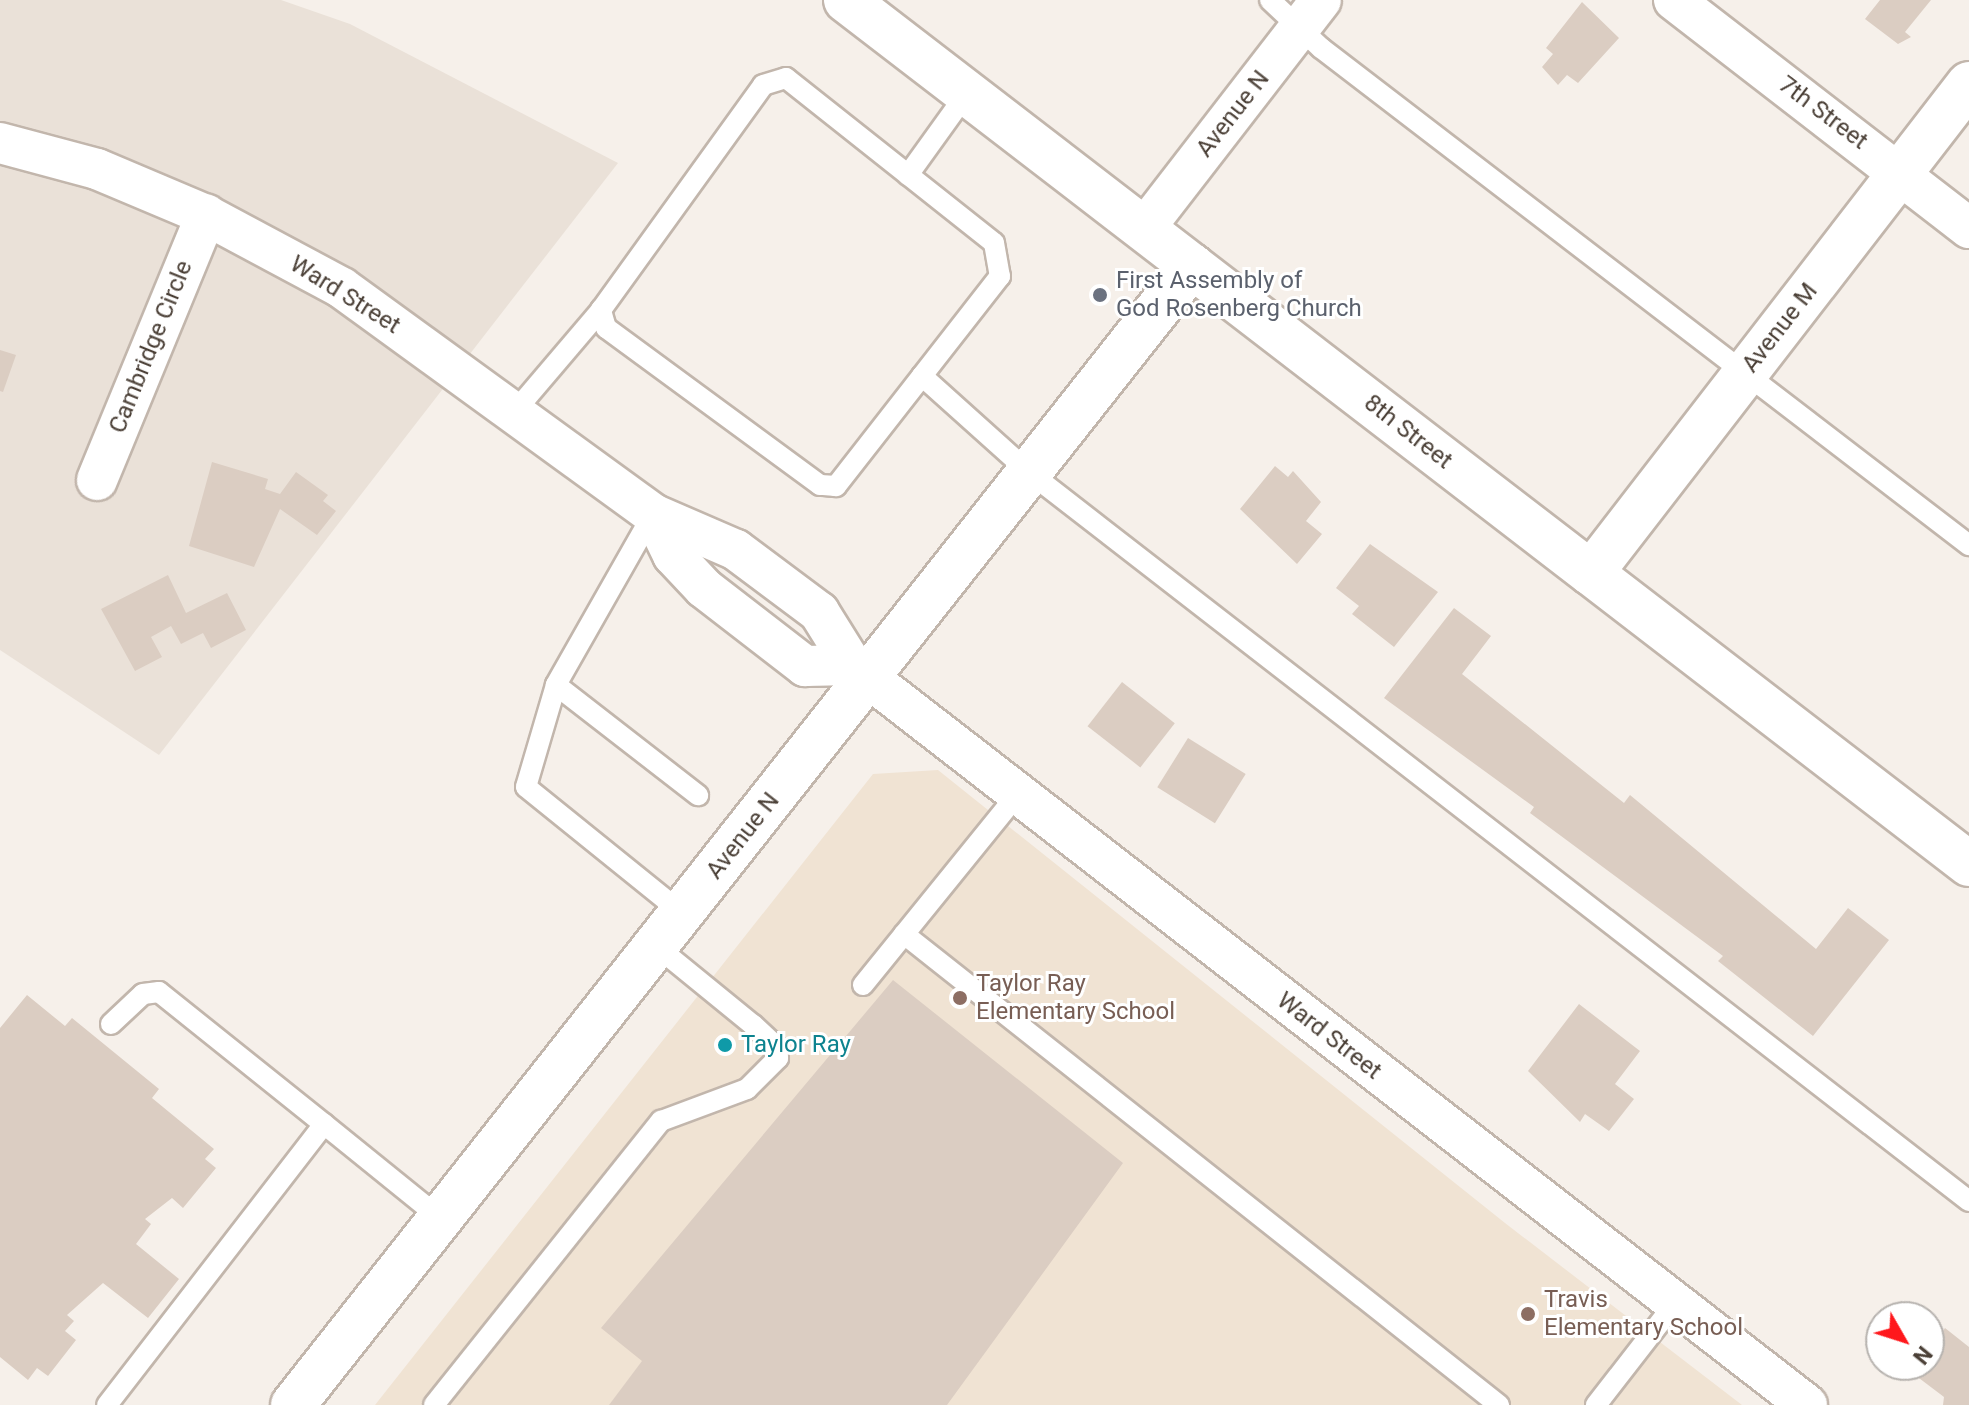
<!DOCTYPE html>
<html>
<head>
<meta charset="utf-8">
<style>
	body { margin:0 }
	#map { position:relative; width:1969px; height:1405px; overflow:hidden; background:#f6f0ea; font-family:Roboto,sans-serif }
	div>[style] { position:absolute }
	.residential>* { inset:0; background:#eae1d8 }
	.education>* { inset:0; background:#f0e3d3 }
	.building>* { inset:0; background:#dbcdc2; transform-origin:0 0 }
	.roads { filter:drop-shadow(2px 0 #c2b6ac) drop-shadow(-2px 0 #c2b6ac) drop-shadow(0 2px #c2b6ac) drop-shadow(0 -2px #c2b6ac) }
	.service>* { height:20px; margin:-10px; padding:0 10px; transform-origin:10px; border-radius:10px; background:#fff }
	.minor>* { height:40px; margin:-20px; padding:0 20px; transform-origin:20px; border-radius:20px; background:#fff }
	.tertiary>* { height:44px; margin:-22px; padding:0 22px; transform-origin:22px; border-radius:22px; background:#fff }
	.dots>* { width:22px; height:22px; translate:-50% -50%; box-sizing:border-box; border:4px solid #fff; border-radius:50% }
	span { translate:-50% -50%; white-space:nowrap; text-align:center; line-height:1.15; -webkit-text-stroke:6px #fff; paint-order:stroke }
	.street-label { font-size:24px; color:#4b4037 }
	.worship-label { font-size:24px; color:#5b616d }
	.left { translate:0 -50%; text-align:left }
	.education-label { font-size:24px; color:#785e54 }
	.culture-label { font-size:24px; color:#0d838f }
	.north { position:absolute; left:1865px; top:1301px; width:80px; height:80px; box-sizing:border-box; background:#fff; border:2px solid #b7b3af; border-radius:50%; rotate:129deg; font-size:22px; font-weight:700; line-height:32px; text-align:center; color:#4b4037 }
	.north::after { content:''; display:block; margin:auto; width:28px; height:36px; background:#ff181c; clip-path:polygon(50% 0,100% 100%,50% 72%,0 100%) }
</style>
</head>
<body>
<div id="map">
	<div class="residential">
		<i style="clip-path:polygon(0 0,281px 0,350px 24px,618px 163px,159px 755px,0 650px)"></i>
	</div>
	<div class="education">
		<i style="clip-path:polygon(938px 770px,1505px 1223px,1742px 1405px,375px 1405px,873px 774px)"></i>
	</div>
	<div class="building">
		<i style="clip-path:polygon(1880px 0,1931px 0,1905px 32px,1911px 37px,1898px 44px,1865px 19px)"></i>
		<i style="clip-path:polygon(1582px 2px,1619px 38px,1578px 83px,1567px 75px,1558px 85px,1542px 67px,1553px 54px,1546px 48px)"></i>
		<i style="clip-path:polygon(0 350px,16px 355px,3px 392px,0 391px)"></i>
		<i style="clip-path:polygon(212px 462px,268px 479px,265px 489px,280px 494px,296px 472px,328px 495px,323px 501px,336px 511px,317px 535px,280px 509px,254px 567px,189px 546px)"></i>
		<i style="clip-path:polygon(1275px 466px,1288px 477px,1293px 471px,1321px 502px,1306px 521px,1322px 534px,1297px 564px,1240px 509px)"></i>
		<i style="clip-path:polygon(1370px 544px,1438px 592px,1394px 647px,1352px 614px,1359px 606px,1336px 588px)"></i>
		<i style="clip-path:polygon(168px 575px,186px 613px,227px 593px,246px 630px,211px 648px,203px 633px,181px 644px,171px 626px,151px 637px,162px 657px,135px 671px,101px 609px)"></i>
		<i style="clip-path:polygon(1454px 608px,1491px 636px,1462px 674px,1624px 803px,1630px 795px,1816px 949px,1848px 908px,1889px 940px,1813px 1036px,1718px 961px,1723px 956px,1530px 813px,1534px 807px,1384px 698px)"></i>
		<i style="left:1122px;top:682px;width:67px;height:56px;rotate:38deg"></i>
		<i style="left:1188px;top:738px;width:68px;height:58px;rotate:32deg"></i>
		<i style="clip-path:polygon(893px 980px,1123px 1163px,947px 1405px,609px 1405px,642px 1361px,601px 1328px)"></i>
		<i style="clip-path:polygon(27px 995px,65px 1026px,72px 1018px,159px 1089px,152px 1098px,214px 1149px,205px 1159px,216px 1168px,183px 1208px,172px 1198px,145px 1219px,151px 1224px,136px 1244px,179px 1279px,148px 1318px,103px 1283px,67px 1315px,74px 1321px,65px 1331px,76px 1340px,48px 1376px,37px 1368px,28px 1380px,0 1357px,0 1028px)"></i>
		<i style="clip-path:polygon(1579px 1004px,1640px 1051px,1615px 1084px,1634px 1099px,1609px 1131px,1585px 1114px,1580px 1122px,1528px 1071px)"></i>
		<i style="clip-path:polygon(1945px 1328px,1969px 1347px,1969px 1405px,1943px 1405px,1944px 1397px,1911px 1372px,1929px 1365px,1929px 1349px)"></i>
	</div>
	<div class="roads">
		<div class="service">
			<i style="left:1270px;top:0;width:70px;rotate:43.3deg"></i>
			<i style="left:1321px;top:48px;width:817px;rotate:37.49deg"></i>
			<i style="left:908px;top:175px;width:101px;rotate:-54.3deg"></i>
			<i style="left:922px;top:376px;width:140px;rotate:128deg"></i>
			<i style="left:836px;top:486px;width:16px;rotate:-176deg"></i>
			<i style="left:820px;top:485px;width:265px;rotate:-143.7deg"></i>
			<i style="left:606px;top:328px;width:19px;rotate:-106deg"></i>
			<i style="left:601px;top:310px;width:277px;rotate:-54.2deg"></i>
			<i style="left:763px;top:85px;width:24px;rotate:-17deg"></i>
			<i style="left:786px;top:78px;width:265px;rotate:38.4deg"></i>
			<i style="left:994px;top:243px;width:34px;rotate:80deg"></i>
			<i style="left:1000px;top:276px;width:127px;rotate:128deg"></i>
			<i style="left:922px;top:376px;width:145px;rotate:41.9deg"></i>
			<i style="left:1030px;top:473px;width:1188px;rotate:37.79deg"></i>
			<i style="left:516px;top:410px;width:131px;rotate:-49.6deg"></i>
			<i style="left:653px;top:514px;width:197px;rotate:119.6deg"></i>
			<i style="left:556px;top:685px;width:180px;rotate:37.8deg"></i>
			<i style="left:556px;top:685px;width:106px;rotate:106.4deg"></i>
			<i style="left:526px;top:787px;width:201px;rotate:38.9deg"></i>
			<i style="left:904px;top:934px;width:759px;rotate:38.37deg"></i>
			<i style="left:863px;top:985px;width:245px;rotate:-51deg"></i>
			<i style="left:111px;top:1024px;width:44px;rotate:-43.2deg"></i>
			<i style="left:143px;top:994px;width:16px;rotate:-7deg"></i>
			<i style="left:159px;top:992px;width:211px;rotate:38.7deg"></i>
			<i style="left:107px;top:1405px;width:355px;rotate:-52.3deg"></i>
			<i style="left:324px;top:1124px;width:149px;rotate:39deg"></i>
			<i style="left:434px;top:1405px;width:364px;rotate:-51.4deg"></i>
			<i style="left:661px;top:1121px;width:92px;rotate:-20.4deg"></i>
			<i style="left:747px;top:1089px;width:44px;rotate:-45deg"></i>
			<i style="left:778px;top:1058px;width:11px;rotate:-95deg"></i>
			<i style="left:777px;top:1047px;width:33px;rotate:-137deg"></i>
			<i style="left:753px;top:1025px;width:127px;rotate:-140.8deg"></i>
			<i style="left:1596px;top:1405px;width:129px;rotate:-52.2deg"></i>
		</div>
		<div class="minor">
			<i style="left:1674px;top:0;width:373px;rotate:37.7deg"></i>
			<i style="left:0;top:143px;width:100px;rotate:15deg"></i>
			<i style="left:97px;top:169px;width:118px;rotate:22.9deg"></i>
			<i style="left:206px;top:215px;width:154px;rotate:28.2deg"></i>
			<i style="left:342px;top:288px;width:384px;rotate:36deg"></i>
			<i style="left:653px;top:514px;width:90px;rotate:23.4deg"></i>
			<i style="left:736px;top:550px;width:104px;rotate:36.8deg"></i>
			<i style="left:819px;top:612px;width:62px;rotate:58.1deg"></i>
			<i style="left:852px;top:665px;width:1208px;rotate:37.77deg"></i>
			<i style="left:1144px;top:229px;width:289px;rotate:-52.3deg"></i>
			<i style="left:97px;top:480px;width:287px;rotate:-67.6deg"></i>
			<i style="left:653px;top:514px;width:46px;rotate:64deg"></i>
			<i style="left:673px;top:555px;width:45px;rotate:46.8deg"></i>
			<i style="left:704px;top:588px;width:128px;rotate:37.7deg"></i>
			<i style="left:805px;top:666px;width:47px;rotate:-1.2deg"></i>
		</div>
		<div class="tertiary">
			<i style="left:846px;top:0;width:1417px;rotate:37.57deg"></i>
			<i style="left:1591px;top:573px;width:618px;rotate:-52.3deg"></i>
			<i style="left:293px;top:1405px;width:1451px;rotate:-51.72deg"></i>
		</div>
	</div>
	<div class="dots">
		<i style="left:1100px;top:295px;background:#6b7280"></i>
		<i style="left:960px;top:998px;background:#8d6e63"></i>
		<i style="left:725px;top:1045px;background:#0f9aa8"></i>
		<i style="left:1528px;top:1314px;background:#8d6e63"></i>
	</div>
	<div class="street-label">
		<span style="left:1823px;top:113px;rotate:37deg">7th Street</span>
		<span style="left:1233px;top:114px;rotate:-52deg">Avenue N</span>
		<span style="left:345px;top:295px;rotate:32deg">Ward Street</span>
		<span style="left:1780px;top:328px;rotate:-52deg">Avenue M</span>
		<span style="left:151px;top:347px;rotate:-68deg">Cambridge Circle</span>
		<span style="left:1408px;top:432px;rotate:38deg">8th Street</span>
		<span style="left:743px;top:836px;rotate:-52deg">Avenue N</span>
		<span style="left:1329px;top:1036px;rotate:38deg">Ward Street</span>
	</div>
	<div class="worship-label">
		<span class="left" style="left:1116px;top:295px">First Assembly of<br>God Rosenberg Church</span>
	</div>
	<div class="education-label">
		<span class="left" style="left:976px;top:998px">Taylor Ray<br>Elementary School</span>
		<span class="left" style="left:1544px;top:1314px">Travis<br>Elementary School</span>
	</div>
	<div class="culture-label">
		<span class="left" style="left:741px;top:1045px">Taylor Ray</span>
	</div>
	<div class="north">N</div>
</div>
</body>
</html>
